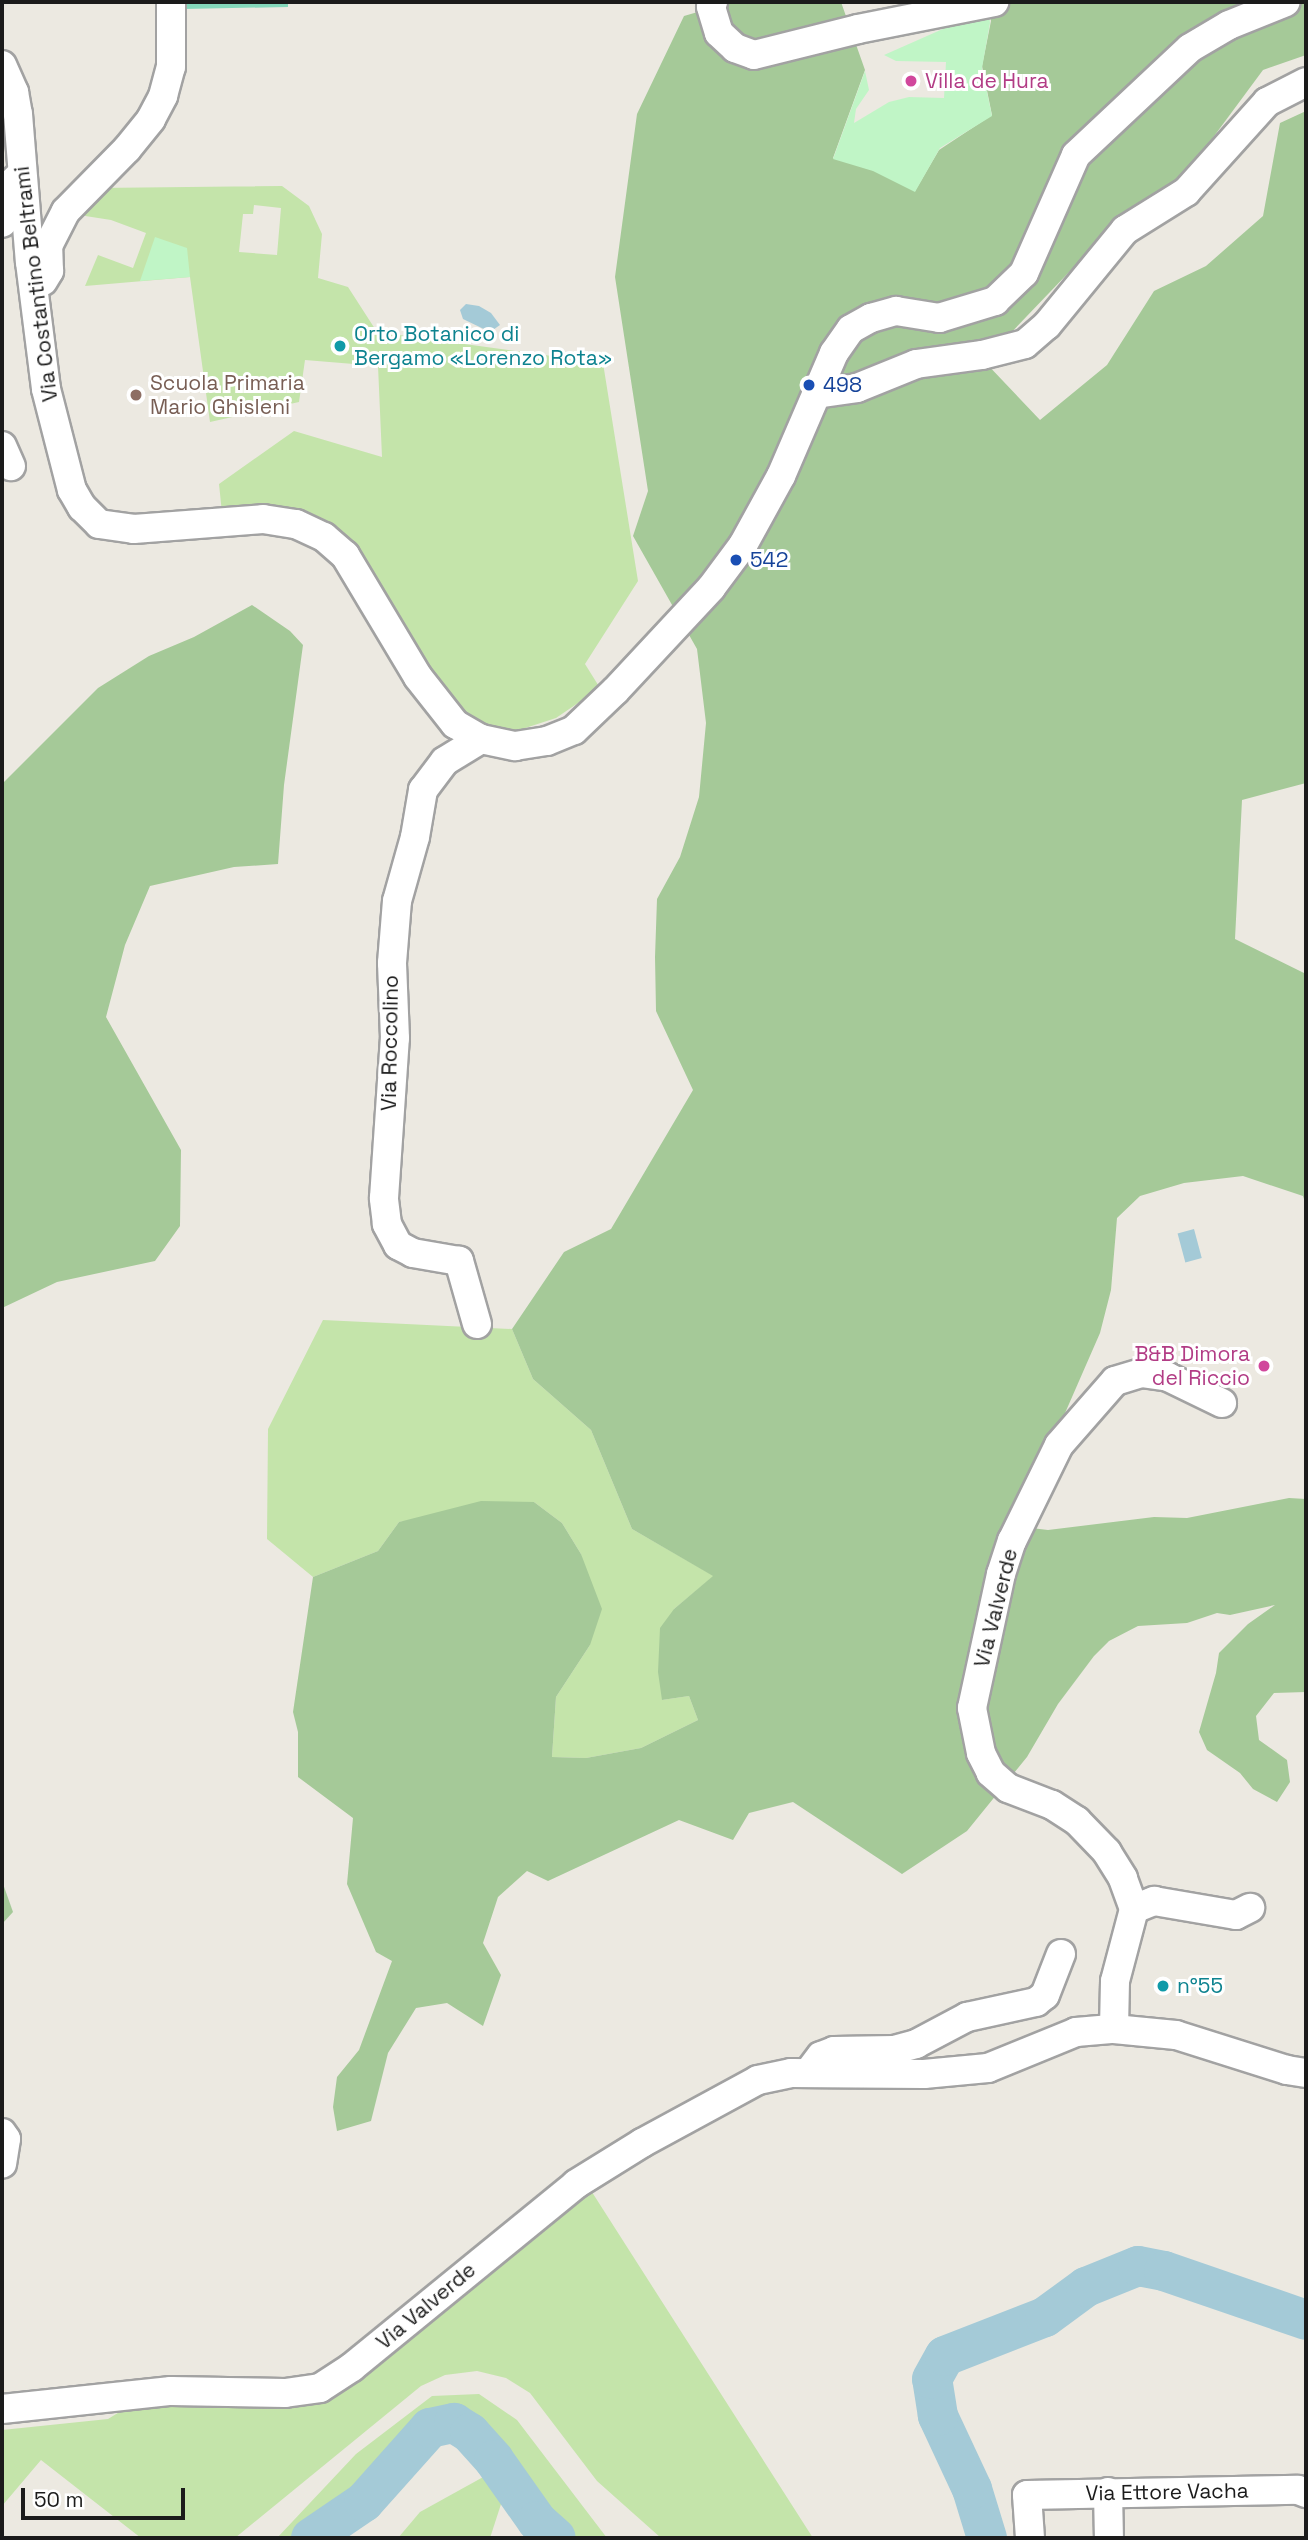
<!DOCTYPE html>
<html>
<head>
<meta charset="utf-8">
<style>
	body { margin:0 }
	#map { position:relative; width:1308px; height:2540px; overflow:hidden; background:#ece9e1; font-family:"Space Grotesk",sans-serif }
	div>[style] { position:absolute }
	.grass>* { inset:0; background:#c4e4aa }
	.forest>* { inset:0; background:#a5c998 }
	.park>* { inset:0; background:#c0f5c6 }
	.pitch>* { inset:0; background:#84d7ba }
	.water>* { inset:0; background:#a4cad7; transform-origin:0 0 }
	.river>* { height:40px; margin:-20px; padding:0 20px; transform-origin:20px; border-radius:20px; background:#a4cad7 }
	.roads { filter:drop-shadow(2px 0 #a2a2a2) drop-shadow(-2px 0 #a2a2a2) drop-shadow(0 2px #a2a2a2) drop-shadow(0 -2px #a2a2a2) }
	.minor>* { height:28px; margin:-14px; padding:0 14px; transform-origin:14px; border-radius:14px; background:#fff }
	.dots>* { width:19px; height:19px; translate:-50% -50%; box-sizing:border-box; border:4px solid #fff; border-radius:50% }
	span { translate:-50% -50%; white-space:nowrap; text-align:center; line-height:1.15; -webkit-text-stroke:6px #fff; paint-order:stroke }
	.hotel-label { font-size:21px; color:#b23c85 }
	.left { translate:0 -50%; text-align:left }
	.right { translate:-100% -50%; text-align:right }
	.street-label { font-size:21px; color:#1b1b1b }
	.culture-label { font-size:21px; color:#0d838f }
	.education-label { font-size:21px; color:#785e54 }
	.transit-label { font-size:21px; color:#164399 }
	.frame { position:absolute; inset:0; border:4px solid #1b1b1b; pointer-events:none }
	.scale { position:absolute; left:21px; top:2488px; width:164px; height:32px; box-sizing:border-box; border:4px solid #1b1b1b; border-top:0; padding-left:9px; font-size:21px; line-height:24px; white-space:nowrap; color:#1b1b1b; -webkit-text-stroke:5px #fff; paint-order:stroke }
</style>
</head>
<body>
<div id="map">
	<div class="grass">
		<i style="clip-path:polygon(evenodd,282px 186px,309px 206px,322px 234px,318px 278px,348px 287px,377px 332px,603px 363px,638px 581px,585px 664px,600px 688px,556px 718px,513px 732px,477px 722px,441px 692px,356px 546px,334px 527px,310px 515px,270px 508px,222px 513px,219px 484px,294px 431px,382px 457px,378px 366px,305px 360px,299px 402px,210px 422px,190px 277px,85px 286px,98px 255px,133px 268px,146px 233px,111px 220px,79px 215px,97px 188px,282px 186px,254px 205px,281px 208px,277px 255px,239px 252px,243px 214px,253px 214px,254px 205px)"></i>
		<i style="clip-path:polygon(323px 1320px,512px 1329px,533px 1379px,591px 1430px,632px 1529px,714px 1576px,674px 1609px,662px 1700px,689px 1696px,698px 1720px,641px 1748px,586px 1758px,552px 1757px,556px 1697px,590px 1645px,581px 1554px,562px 1523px,534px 1502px,399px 1522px,378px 1551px,313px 1577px,267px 1539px,268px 1429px)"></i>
		<i style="clip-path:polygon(590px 2189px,813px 2538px,661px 2538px,597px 2481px,530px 2393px,506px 2378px,477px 2371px,445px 2375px,421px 2386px,235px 2538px,141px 2538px,41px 2460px,2px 2506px,2px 2430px,108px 2419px,139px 2400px,283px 2406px)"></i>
		<i style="clip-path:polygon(479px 2394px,517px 2420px,607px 2538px,530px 2538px,524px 2531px,507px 2463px,479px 2432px,457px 2416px,445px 2416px,434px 2418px,417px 2434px,408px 2446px,402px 2468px,378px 2497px,343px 2523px,333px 2538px,277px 2538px,356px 2454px,432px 2396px)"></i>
		<i style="clip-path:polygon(485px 2476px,503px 2498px,490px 2538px,398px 2538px,420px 2512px)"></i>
	</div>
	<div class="forest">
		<i style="clip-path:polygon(732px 2px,841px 2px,865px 70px,833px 158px,875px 171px,915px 191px,939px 150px,992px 115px,982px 66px,991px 21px,988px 2px,1306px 2px,1306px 55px,1263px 70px,1189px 170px,1116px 223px,984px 361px,1040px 420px,1107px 365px,1154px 291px,1206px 266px,1263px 216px,1280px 123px,1306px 111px,1306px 783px,1242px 800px,1235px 939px,1306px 974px,1306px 1205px,1303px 1196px,1243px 1176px,1184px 1183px,1140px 1196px,1117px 1218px,1111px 1290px,1100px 1333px,1055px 1436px,1031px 1528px,1048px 1530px,1154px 1517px,1187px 1518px,1289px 1498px,1306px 1499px,1306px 1692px,1274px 1693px,1256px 1716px,1259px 1740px,1287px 1760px,1290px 1782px,1277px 1802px,1253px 1789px,1240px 1773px,1207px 1750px,1199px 1732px,1216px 1673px,1219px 1653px,1248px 1624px,1275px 1605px,1230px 1615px,1217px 1613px,1187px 1623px,1138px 1626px,1109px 1641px,1094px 1656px,1058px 1704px,1027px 1757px,967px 1831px,902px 1874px,793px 1802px,749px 1813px,733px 1840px,679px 1820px,548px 1881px,527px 1871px,498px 1897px,483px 1943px,501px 1975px,483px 2026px,447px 2003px,416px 2008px,388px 2053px,371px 2121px,337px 2131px,333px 2107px,337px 2077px,359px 2050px,392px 1961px,376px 1952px,347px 1884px,353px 1818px,298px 1777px,298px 1732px,293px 1712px,313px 1577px,378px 1551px,399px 1522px,481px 1501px,534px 1502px,562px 1523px,581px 1554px,602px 1609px,590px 1645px,556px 1697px,552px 1757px,586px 1758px,641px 1748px,698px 1720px,689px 1696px,662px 1700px,658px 1672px,660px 1628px,674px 1609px,713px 1576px,632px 1529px,591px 1430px,533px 1379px,512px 1329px,564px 1252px,611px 1229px,693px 1090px,656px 1011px,655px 957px,657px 899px,680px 857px,699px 797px,706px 723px,697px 649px,633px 536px,648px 491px,615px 277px,637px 114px,684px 16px)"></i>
		<i style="clip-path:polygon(252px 605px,290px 631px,303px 645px,284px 785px,278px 864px,234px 867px,150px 886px,125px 945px,106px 1017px,181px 1150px,180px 1226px,155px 1261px,57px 1282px,2px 1308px,2px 784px,98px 688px,149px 656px,194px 637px)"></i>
		<i style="clip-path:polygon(2px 1881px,13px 1912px,2px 1924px)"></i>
	</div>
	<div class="park">
		<i style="clip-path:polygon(988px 9px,990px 23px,982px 68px,992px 116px,940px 148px,915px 192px,873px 171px,833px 159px,865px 71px,869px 90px,856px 109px,854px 123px,889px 102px,909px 97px,944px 98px,946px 62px,896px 61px,884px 55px)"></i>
		<i style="clip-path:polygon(155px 237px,187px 248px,190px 277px,140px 281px)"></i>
	</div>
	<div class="pitch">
		<i style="clip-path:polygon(183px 2px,288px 2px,288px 7px,183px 9px)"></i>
	</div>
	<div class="water">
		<i style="clip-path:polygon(466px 304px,479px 306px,491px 313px,500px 325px,490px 332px,463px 319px,460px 310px)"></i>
		<i style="left:1194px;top:1229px;width:30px;height:17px;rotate:75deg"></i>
	</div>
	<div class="river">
		<i style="left:311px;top:2538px;width:64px;rotate:-34.2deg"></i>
		<i style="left:364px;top:2502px;width:99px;rotate:-48.3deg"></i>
		<i style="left:430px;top:2428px;width:25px;rotate:-12deg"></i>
		<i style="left:454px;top:2423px;width:19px;rotate:32deg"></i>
		<i style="left:470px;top:2433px;width:36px;rotate:48deg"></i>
		<i style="left:494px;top:2460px;width:75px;rotate:54.8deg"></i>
		<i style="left:537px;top:2521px;width:25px;rotate:42deg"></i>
		<i style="left:987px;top:2538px;width:51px;rotate:-107deg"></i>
		<i style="left:972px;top:2489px;width:81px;rotate:-115deg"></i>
		<i style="left:938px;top:2416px;width:37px;rotate:-99deg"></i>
		<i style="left:932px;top:2379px;width:26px;rotate:-61deg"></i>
		<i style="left:945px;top:2356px;width:107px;rotate:-21.3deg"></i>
		<i style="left:1045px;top:2317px;width:51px;rotate:-36.2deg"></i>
		<i style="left:1086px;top:2287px;width:56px;rotate:-22deg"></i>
		<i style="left:1138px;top:2266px;width:26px;rotate:11deg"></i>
		<i style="left:1164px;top:2271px;width:150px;rotate:19deg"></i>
	</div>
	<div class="roads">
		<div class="minor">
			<i style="left:713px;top:2px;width:5px;rotate:112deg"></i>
			<i style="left:711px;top:7px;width:27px;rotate:73deg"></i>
			<i style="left:719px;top:33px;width:22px;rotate:43deg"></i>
			<i style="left:735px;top:48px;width:20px;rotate:20deg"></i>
			<i style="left:754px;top:55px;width:107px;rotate:-14deg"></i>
			<i style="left:858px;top:29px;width:139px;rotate:-11.2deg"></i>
			<i style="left:2px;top:65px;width:30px;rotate:66deg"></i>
			<i style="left:14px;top:92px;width:22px;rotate:80deg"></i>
			<i style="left:18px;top:114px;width:148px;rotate:85.4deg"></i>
			<i style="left:30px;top:262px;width:128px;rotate:82.8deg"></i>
			<i style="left:46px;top:389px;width:104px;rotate:75.6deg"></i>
			<i style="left:72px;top:490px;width:20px;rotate:60deg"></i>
			<i style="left:82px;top:507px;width:24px;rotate:45deg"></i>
			<i style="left:99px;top:524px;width:35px;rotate:8deg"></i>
			<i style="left:134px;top:529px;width:129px;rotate:-4.4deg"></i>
			<i style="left:263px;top:519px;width:33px;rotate:9deg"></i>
			<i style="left:296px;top:524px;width:31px;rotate:25deg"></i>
			<i style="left:324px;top:537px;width:28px;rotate:41deg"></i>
			<i style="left:345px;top:555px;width:142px;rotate:59.1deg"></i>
			<i style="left:418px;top:677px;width:60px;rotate:51.8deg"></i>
			<i style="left:455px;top:724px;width:30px;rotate:30deg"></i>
			<i style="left:481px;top:739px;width:35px;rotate:12deg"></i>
			<i style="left:515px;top:746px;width:32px;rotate:-9deg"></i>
			<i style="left:547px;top:741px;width:29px;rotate:-22deg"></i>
			<i style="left:574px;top:730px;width:57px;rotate:-43.6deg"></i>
			<i style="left:615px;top:691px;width:141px;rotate:-47deg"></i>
			<i style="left:711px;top:588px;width:54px;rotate:-53.3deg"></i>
			<i style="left:743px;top:545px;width:79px;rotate:-61.2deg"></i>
			<i style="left:781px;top:476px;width:134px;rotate:-66.7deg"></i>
			<i style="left:834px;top:353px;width:29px;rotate:-55deg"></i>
			<i style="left:851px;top:329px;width:23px;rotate:-29deg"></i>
			<i style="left:871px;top:318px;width:26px;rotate:-16deg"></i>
			<i style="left:896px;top:311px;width:44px;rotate:9.2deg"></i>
			<i style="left:939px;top:318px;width:59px;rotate:-16.9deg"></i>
			<i style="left:995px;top:301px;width:40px;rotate:-44deg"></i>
			<i style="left:1024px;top:273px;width:129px;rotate:-66.2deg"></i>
			<i style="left:1076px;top:155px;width:156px;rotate:-43.2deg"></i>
			<i style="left:1190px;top:48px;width:45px;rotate:-30.5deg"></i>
			<i style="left:1229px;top:25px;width:61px;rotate:-22deg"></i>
			<i style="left:2px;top:223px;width:40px;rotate:-77deg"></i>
			<i style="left:11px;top:184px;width:13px;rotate:-45deg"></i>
			<i style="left:43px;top:281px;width:12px;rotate:-59deg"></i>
			<i style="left:49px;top:271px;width:25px;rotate:-92deg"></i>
			<i style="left:48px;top:246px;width:39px;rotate:-63deg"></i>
			<i style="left:66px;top:211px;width:87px;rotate:-45.5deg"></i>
			<i style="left:127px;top:149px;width:38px;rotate:-51deg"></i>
			<i style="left:151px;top:119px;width:26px;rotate:-62deg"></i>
			<i style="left:163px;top:96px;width:30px;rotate:-75deg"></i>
			<i style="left:171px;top:67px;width:65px;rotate:-90deg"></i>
			<i style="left:816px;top:394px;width:41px;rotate:-8.3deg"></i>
			<i style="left:857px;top:388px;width:64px;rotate:-22.1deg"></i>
			<i style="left:916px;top:364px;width:67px;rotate:-7.8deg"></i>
			<i style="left:982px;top:355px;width:44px;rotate:-14.3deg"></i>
			<i style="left:1025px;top:344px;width:29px;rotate:-41deg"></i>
			<i style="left:1047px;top:325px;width:123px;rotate:-50.6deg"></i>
			<i style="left:1125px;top:230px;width:72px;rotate:-31.9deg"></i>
			<i style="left:1186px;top:192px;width:121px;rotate:-48deg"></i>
			<i style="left:1267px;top:102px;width:44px;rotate:-27.1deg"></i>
			<i style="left:2px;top:446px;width:22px;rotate:66deg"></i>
			<i style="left:477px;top:1324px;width:66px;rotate:-105.9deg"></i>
			<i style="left:459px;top:1261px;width:47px;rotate:-170.1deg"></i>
			<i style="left:413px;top:1253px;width:17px;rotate:-152deg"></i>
			<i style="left:398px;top:1245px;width:24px;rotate:-118deg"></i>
			<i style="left:387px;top:1224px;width:26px;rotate:-97deg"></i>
			<i style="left:384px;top:1198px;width:160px;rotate:-86.1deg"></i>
			<i style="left:395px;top:1038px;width:75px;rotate:-92.3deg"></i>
			<i style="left:392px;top:963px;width:62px;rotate:-85.4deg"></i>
			<i style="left:397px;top:901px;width:66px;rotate:-74.3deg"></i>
			<i style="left:415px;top:837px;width:48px;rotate:-80.3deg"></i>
			<i style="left:423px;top:790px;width:36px;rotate:-53deg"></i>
			<i style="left:445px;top:761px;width:42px;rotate:-31.4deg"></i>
			<i style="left:1134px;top:1909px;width:33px;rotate:-110deg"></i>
			<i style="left:1123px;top:1878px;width:31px;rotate:-122deg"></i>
			<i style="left:1107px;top:1852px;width:43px;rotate:-134.1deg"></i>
			<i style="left:1077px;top:1821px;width:30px;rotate:-147deg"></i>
			<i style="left:1052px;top:1805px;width:47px;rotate:-158.9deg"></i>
			<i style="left:1008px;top:1788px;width:23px;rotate:-139deg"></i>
			<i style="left:991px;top:1773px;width:22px;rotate:-117deg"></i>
			<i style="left:981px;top:1753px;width:46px;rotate:-101.3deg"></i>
			<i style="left:972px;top:1708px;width:137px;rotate:-77.8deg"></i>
			<i style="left:1001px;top:1574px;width:35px;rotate:-72deg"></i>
			<i style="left:1012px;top:1541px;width:107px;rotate:-63.9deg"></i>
			<i style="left:1059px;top:1445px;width:85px;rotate:-48.8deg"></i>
			<i style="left:1115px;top:1381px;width:27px;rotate:-17deg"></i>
			<i style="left:1141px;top:1373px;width:27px;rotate:8deg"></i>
			<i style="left:1168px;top:1377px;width:60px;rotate:25.7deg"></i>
			<i style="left:1114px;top:2029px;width:48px;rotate:-88.8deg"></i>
			<i style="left:1115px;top:1981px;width:74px;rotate:-75.2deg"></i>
			<i style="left:1134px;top:1909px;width:22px;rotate:-22deg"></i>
			<i style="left:1154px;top:1901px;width:83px;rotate:9.7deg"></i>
			<i style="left:1236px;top:1915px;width:16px;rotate:-27deg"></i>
			<i style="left:808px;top:2073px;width:21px;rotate:-53deg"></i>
			<i style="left:821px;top:2056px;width:14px;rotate:-21deg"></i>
			<i style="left:834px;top:2051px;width:60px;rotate:-1deg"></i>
			<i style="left:894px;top:2050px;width:23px;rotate:-15deg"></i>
			<i style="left:916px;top:2044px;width:58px;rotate:-27.9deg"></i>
			<i style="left:967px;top:2017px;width:71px;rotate:-12.3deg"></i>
			<i style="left:1036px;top:2002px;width:11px;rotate:-38deg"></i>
			<i style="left:1045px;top:1995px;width:44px;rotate:-68.7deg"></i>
			<i style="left:2px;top:2133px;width:7px;rotate:56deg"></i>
			<i style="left:6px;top:2139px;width:25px;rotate:99deg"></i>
			<i style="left:2px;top:2409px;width:170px;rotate:-6.1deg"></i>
			<i style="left:171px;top:2391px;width:114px;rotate:1deg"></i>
			<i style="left:285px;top:2393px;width:35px;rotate:-8deg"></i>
			<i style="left:320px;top:2388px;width:38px;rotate:-33deg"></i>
			<i style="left:352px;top:2367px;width:289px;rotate:-39.2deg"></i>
			<i style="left:576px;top:2184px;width:78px;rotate:-31.8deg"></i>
			<i style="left:642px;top:2143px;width:132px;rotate:-28.5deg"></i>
			<i style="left:758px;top:2080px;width:34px;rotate:-12deg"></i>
			<i style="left:791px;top:2073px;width:133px;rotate:0.4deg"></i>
			<i style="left:924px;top:2074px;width:64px;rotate:-5.4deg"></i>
			<i style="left:988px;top:2068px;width:95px;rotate:-22.2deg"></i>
			<i style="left:1076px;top:2032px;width:38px;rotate:-5deg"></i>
			<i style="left:1114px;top:2029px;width:62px;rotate:5.5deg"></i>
			<i style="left:1176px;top:2035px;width:116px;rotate:17.5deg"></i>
			<i style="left:1287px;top:2070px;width:19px;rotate:9deg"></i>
			<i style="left:1108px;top:2492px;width:46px;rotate:88.8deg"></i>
			<i style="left:1030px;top:2538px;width:43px;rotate:-94deg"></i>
			<i style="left:1027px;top:2495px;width:271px;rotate:-1.1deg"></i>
			<i style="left:1298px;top:2490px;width:9px;rotate:21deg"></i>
		</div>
	</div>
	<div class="dots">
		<i style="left:911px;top:81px;background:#d1479c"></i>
		<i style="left:340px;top:346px;background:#0f9aa8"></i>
		<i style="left:809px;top:385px;background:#1a4fb4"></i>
		<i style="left:136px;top:395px;background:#8d6e63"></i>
		<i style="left:736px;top:560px;background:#1a4fb4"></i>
		<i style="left:1264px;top:1366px;background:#d1479c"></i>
		<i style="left:1163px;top:1986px;background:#0f9aa8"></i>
	</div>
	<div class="hotel-label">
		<span class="left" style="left:925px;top:81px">Villa de Hura</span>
		<span class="right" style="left:1250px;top:1366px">B&amp;B Dimora<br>del Riccio</span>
	</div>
	<div class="street-label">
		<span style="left:36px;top:284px;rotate:-97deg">Via Costantino Beltrami</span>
		<span style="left:390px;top:1043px;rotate:-89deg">Via Roccolino</span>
		<span style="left:996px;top:1608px;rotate:-76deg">Via Valverde</span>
		<span style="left:426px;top:2306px;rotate:-40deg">Via Valverde</span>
		<span style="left:1167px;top:2492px;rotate:-1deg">Via Ettore Vacha</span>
	</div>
	<div class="culture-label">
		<span class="left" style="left:354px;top:346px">Orto Botanico di<br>Bergamo «Lorenzo Rota»</span>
		<span class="left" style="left:1177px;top:1986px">n°55</span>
	</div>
	<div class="education-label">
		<span class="left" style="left:150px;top:395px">Scuola Primaria<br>Mario Ghisleni</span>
	</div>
	<div class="transit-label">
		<span class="left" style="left:823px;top:385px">498</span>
		<span class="left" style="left:750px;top:560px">542</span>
	</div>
	<div class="frame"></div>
	<div class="scale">50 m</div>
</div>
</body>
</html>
